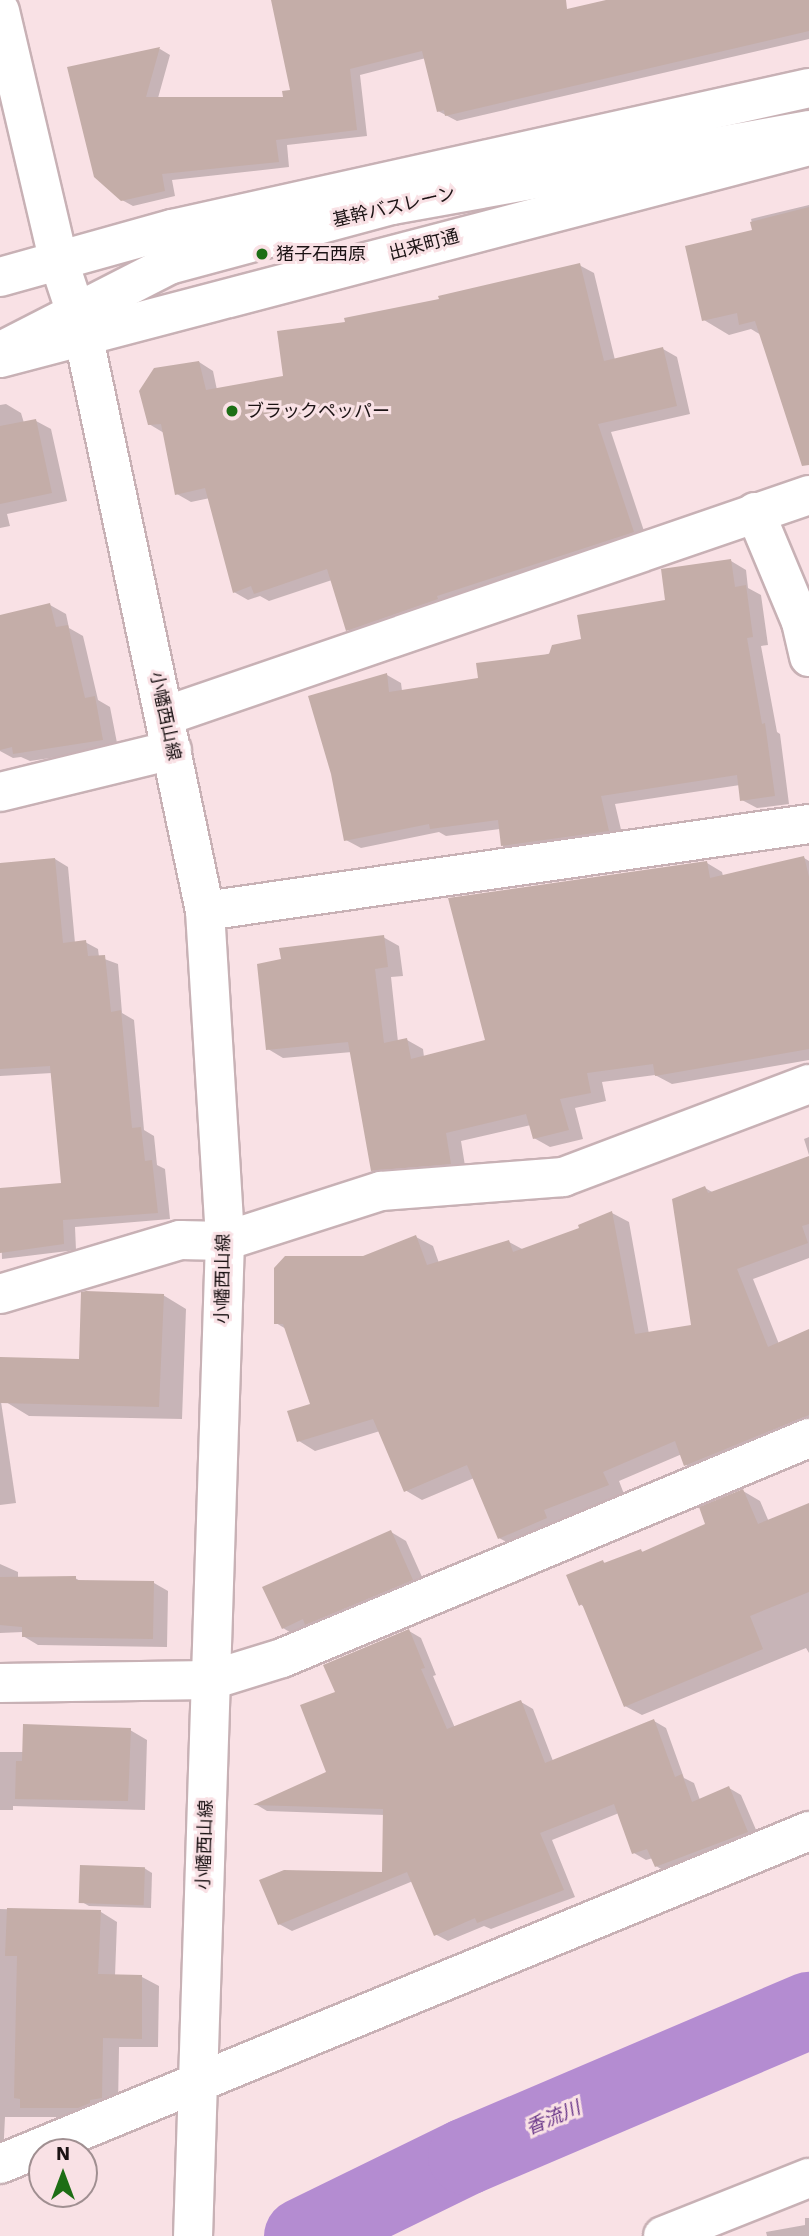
<!DOCTYPE html>
<html>
<head>
<meta charset="utf-8">
<style>
	body { margin:0 }
	#map { position:relative; width:809px; height:2236px; overflow:hidden; background:#f9e1e5; font-family:"Work Sans","Noto Sans JP",sans-serif }
	div>[style] { position:absolute }
	.shadow>* { inset:0; background:#0003 }
	.river>* { height:77px; margin:-38.5px; padding:0 38.5px; transform-origin:38.5px; border-radius:38.5px; background:#b48cd1 }
	.building>* { inset:0; background:#c4ada8; transform-origin:0 0 }
	.roads { filter:drop-shadow(2px 0 #c8b1b5) drop-shadow(-2px 0 #c8b1b5) drop-shadow(0 2px #c8b1b5) drop-shadow(0 -2px #c8b1b5) }
	.minor>* { height:38px; margin:-19px; padding:0 19px; transform-origin:19px; border-radius:19px; background:#fff }
	.major>* { height:38px; margin:-19px; padding:0 19px; transform-origin:19px; border-radius:19px; background:#fff }
	.dots>* { width:19px; height:19px; translate:-50% -50%; box-sizing:border-box; border:4px solid #f9e1e5; border-radius:50% }
	span { translate:-50% -50%; white-space:nowrap; text-align:center; line-height:1.15; -webkit-text-stroke:6px #f9e1e5; paint-order:stroke }
	.street-label { font-size:18px; color:#1b1314 }
	.poi-label { font-size:18px; color:#1b1314 }
	.left { translate:0 -50%; text-align:left }
	.water-label { font-size:19px; color:#683588; font-style:italic }
	.north { position:absolute; left:28px; top:2138px; width:70px; height:70px; box-sizing:border-box; background:#f9e1e5; border:2px solid #a08f91; border-radius:50%; rotate:0deg; font-size:19px; font-weight:700; line-height:28px; text-align:center; color:#1b1314 }
	.north::after { content:''; display:block; margin:auto; width:24px; height:32px; background:#1d6e15; clip-path:polygon(50% 0,100% 100%,50% 72%,0 100%) }
</style>
</head>
<body>
<div id="map">
	<div class="shadow">
		<i style="clip-path:polygon(297px 0,490px 0,495px 28px,614px 0,809px 0,809px 39px,457px 121px,438px 111px,426px 58px,360px 75px,367px 136px,287px 145px,289px 167px,172px 180px,175px 196px,133px 206px,122px 200px,69px 68px,160px 49px,170px 55px,158px 98px,285px 99px,292px 92px)"></i>
		<i style="clip-path:polygon(809px 205px,809px 448px,761px 335px,751px 329px,729px 335px,704px 320px,754px 231px,751px 219px)"></i>
		<i style="clip-path:polygon(579px 265px,594px 273px,615px 360px,663px 349px,677px 357px,690px 414px,611px 432px,647px 540px,362px 638px,348px 630px,332px 580px,269px 601px,260px 596px,248px 600px,234px 592px,210px 498px,191px 502px,177px 494px,164px 433px,149px 424px,199px 362px,213px 371px,217px 390px,285px 377px,347px 323px)"></i>
		<i style="clip-path:polygon(6px 404px,21px 413px,24px 423px,36px 421px,51px 429px,67px 501px,7px 514px,10px 526px,0 528px,0 405px)"></i>
		<i style="clip-path:polygon(731px 561px,746px 570px,748px 588px,761px 595px,768px 645px,761px 646px,777px 732px,780px 734px,789px 804px,757px 808px,742px 800px,740px 785px,615px 804px,623px 838px,517px 854px,502px 845px,500px 829px,446px 836px,439px 832px,361px 848px,346px 840px,387px 675px,401px 683px,402px 691px,480px 679px,583px 641px,667px 601px)"></i>
		<i style="clip-path:polygon(50px 605px,66px 614px,69px 628px,83px 636px,98px 700px,110px 707px,118px 748px,30px 761px,21px 757px,13px 758px,0 751px,0 617px)"></i>
		<i style="clip-path:polygon(804px 858px,809px 861px,809px 1060px,672px 1084px,655px 1075px,602px 1082px,606px 1101px,575px 1108px,583px 1139px,550px 1147px,534px 1138px,531px 1125px,461px 1141px,466px 1172px,389px 1179px,373px 1170px,352px 1052px,283px 1058px,268px 1049px,383px 937px,399px 946px,403px 976px,391px 977px,398px 1042px,407px 1040px,423px 1049px,424px 1057px,487px 1041px,707px 863px,722px 872px,723px 876px)"></i>
		<i style="clip-path:polygon(55px 859px,68px 867px,75px 943px,85px 942px,98px 949px,99px 957px,118px 964px,122px 1013px,134px 1020px,144px 1130px,154px 1136px,157px 1165px,165px 1169px,170px 1219px,75px 1227px,76px 1250px,2px 1259px,0 1190px,63px 1184px,52px 1073px,0 1076px,0 865px)"></i>
		<i style="clip-path:polygon(809px 1137px,809px 1155px,804px 1139px)"></i>
		<i style="clip-path:polygon(809px 1158px,809px 1258px,753px 1279px,779px 1344px,809px 1348px,809px 1431px,702px 1475px,686px 1465px,682px 1454px,619px 1481px,624px 1494px,560px 1520px,563px 1527px,516px 1547px,499px 1538px,474px 1478px,422px 1500px,405px 1490px,380px 1431px,315px 1451px,299px 1441px,312px 1405px,286px 1329px,276px 1323px,363px 1258px,416px 1237px,433px 1246px,439px 1263px,509px 1242px,524px 1250px,581px 1229px,612px 1213px,629px 1222px,649px 1334px,693px 1327px,705px 1188px,714px 1193px)"></i>
		<i style="clip-path:polygon(163px 1295px,186px 1309px,182px 1419px,29px 1416px,6px 1402px,80px 1361px)"></i>
		<i style="clip-path:polygon(0 1395px,16px 1503px,0 1505px)"></i>
		<i style="clip-path:polygon(743px 1491px,760px 1501px,769px 1522px,809px 1505px,809px 1653px,806px 1648px,642px 1715px,625px 1706px,586px 1608px,580px 1604px,603px 1562px,607px 1564px,641px 1551px,645px 1553px,708px 1525px)"></i>
		<i style="clip-path:polygon(391px 1532px,406px 1541px,427px 1588px,298px 1637px,283px 1628px)"></i>
		<i style="clip-path:polygon(0 1564px,18px 1572px,18px 1579px,75px 1578px,82px 1582px,154px 1583px,168px 1591px,167px 1647px,38px 1645px,23px 1636px,23px 1632px,0 1633px)"></i>
		<i style="clip-path:polygon(409px 1631px,421px 1638px,436px 1675px,433px 1676px,455px 1728px,521px 1702px,533px 1709px,553px 1761px,654px 1721px,666px 1728px,684px 1778px,694px 1783px,700px 1800px,729px 1788px,741px 1795px,760px 1839px,668px 1873px,656px 1866px,653px 1858px,646px 1860px,634px 1853px,619px 1813px,552px 1840px,575px 1897px,491px 1929px,484px 1926px,448px 1941px,435px 1934px,413px 1881px,292px 1931px,279px 1924px,383px 1874px,385px 1815px,267px 1811px,257px 1805px,329px 1773px,337px 1693px)"></i>
		<i style="clip-path:polygon(130px 1730px,147px 1740px,145px 1810px,13px 1806px,13px 1810px,0 1810px,0 1752px,24px 1752px)"></i>
		<i style="clip-path:polygon(144px 1868px,152px 1873px,151px 1908px,89px 1906px,82px 1902px)"></i>
		<i style="clip-path:polygon(0 1909px,101px 1912px,117px 1922px,115px 1976px,142px 1977px,159px 1986px,158px 2047px,119px 2047px,118px 2107px,96px 2117px,5px 2117px,3px 2157px,0 2160px)"></i>
		<i style="clip-path:polygon(805px 2218px,809px 2218px,809px 2236px,767px 2236px,766px 2232px,805px 2225px)"></i>
	</div>
	<div class="river">
		<i style="left:302px;top:2236px;width:182px;rotate:-26deg"></i>
		<i style="left:466px;top:2156px;width:373px;rotate:-23.1deg"></i>
	</div>
	<div class="building">
		<i style="clip-path:polygon(271px 0,566px 0,567px 9px,606px 0,809px 0,809px 31px,445px 116px,444px 110px,437px 112px,422px 51px,350px 69px,357px 130px,276px 140px,279px 162px,162px 174px,165px 191px,121px 201px,94px 177px,67px 67px,160px 47px,146px 97px,283px 97px,282px 91px,290px 90px)"></i>
		<i style="clip-path:polygon(809px 207px,809px 465px,802px 466px,755px 321px,739px 325px,737px 313px,702px 321px,685px 246px,752px 230px,750px 222px)"></i>
		<i style="clip-path:polygon(580px 263px,604px 361px,663px 347px,677px 406px,598px 424px,634px 532px,437px 596px,438px 599px,346px 631px,327px 569px,254px 594px,251px 586px,233px 593px,205px 488px,175px 495px,161px 424px,148px 425px,139px 391px,154px 368px,199px 361px,206px 390px,283px 376px,277px 331px,345px 322px,344px 318px,439px 299px,438px 296px)"></i>
		<i style="clip-path:polygon(36px 419px,52px 493px,0 504px,0 426px)"></i>
		<i style="clip-path:polygon(731px 559px,735px 587px,746px 585px,753px 637px,747px 638px,762px 724px,765px 723px,775px 796px,740px 801px,737px 775px,601px 796px,609px 831px,501px 846px,498px 820px,430px 829px,429px 824px,344px 841px,331px 774px,308px 696px,387px 673px,389px 692px,478px 678px,476px 663px,549px 654px,552px 645px,581px 639px,577px 615px,665px 600px,661px 569px)"></i>
		<i style="clip-path:polygon(50px 603px,56px 627px,68px 625px,85px 698px,95px 696px,103px 740px,13px 754px,12px 747px,0 750px,0 615px)"></i>
		<i style="clip-path:polygon(804px 856px,809px 877px,809px 1049px,655px 1076px,653px 1064px,587px 1073px,591px 1093px,560px 1099px,569px 1130px,533px 1139px,526px 1114px,446px 1133px,451px 1164px,371px 1171px,348px 1042px,266px 1050px,257px 964px,281px 959px,279px 948px,384px 935px,388px 967px,375px 969px,384px 1043px,407px 1038px,411px 1059px,485px 1040px,448px 898px,707px 861px,710px 878px)"></i>
		<i style="clip-path:polygon(55px 858px,63px 943px,86px 940px,88px 956px,105px 955px,111px 1012px,121px 1010px,132px 1128px,141px 1127px,145px 1161px,152px 1160px,158px 1213px,63px 1220px,64px 1244px,0 1253px,0 1188px,61px 1183px,50px 1066px,0 1069px,0 863px)"></i>
		<i style="clip-path:polygon(809px 1156px,809px 1224px,802px 1226px,808px 1243px,737px 1269px,768px 1347px,809px 1329px,809px 1415px,684px 1466px,675px 1441px,603px 1472px,609px 1485px,544px 1510px,547px 1518px,498px 1539px,467px 1465px,404px 1492px,373px 1419px,297px 1442px,287px 1411px,310px 1404px,283px 1324px,274px 1324px,274px 1268px,285px 1256px,363px 1256px,416px 1235px,427px 1265px,509px 1240px,513px 1252px,579px 1228px,578px 1225px,612px 1211px,635px 1334px,691px 1325px,672px 1199px,705px 1186px,708px 1193px)"></i>
		<i style="clip-path:polygon(86px 1291px,164px 1294px,159px 1407px,0 1403px,0 1357px,79px 1359px,81px 1292px)"></i>
		<i style="clip-path:polygon(743px 1489px,758px 1524px,809px 1503px,809px 1592px,750px 1616px,763px 1649px,624px 1707px,582px 1604px,579px 1606px,566px 1575px,603px 1560px,604px 1563px,641px 1549px,642px 1552px,705px 1524px,699px 1507px)"></i>
		<i style="clip-path:polygon(391px 1530px,413px 1580px,305px 1625px,303px 1619px,282px 1629px,262px 1587px)"></i>
		<i style="clip-path:polygon(76px 1576px,76px 1580px,154px 1581px,153px 1639px,22px 1637px,22px 1627px,0 1625px,0 1577px)"></i>
		<i style="clip-path:polygon(409px 1629px,425px 1668px,421px 1669px,447px 1729px,521px 1700px,545px 1763px,654px 1719px,675px 1777px,682px 1774px,692px 1802px,729px 1786px,748px 1832px,655px 1867px,647px 1849px,632px 1854px,614px 1804px,540px 1833px,564px 1890px,477px 1923px,475px 1918px,434px 1936px,407px 1872px,278px 1925px,259px 1880px,284px 1870px,382px 1872px,383px 1809px,253px 1805px,326px 1772px,300px 1705px,335px 1692px,323px 1665px)"></i>
		<i style="clip-path:polygon(23px 1724px,131px 1728px,128px 1801px,15px 1799px,16px 1761px,22px 1761px)"></i>
		<i style="left:80px;top:1865px;width:65px;height:38px;rotate:2deg"></i>
		<i style="clip-path:polygon(7px 1908px,101px 1910px,98px 1974px,142px 1975px,142px 2039px,103px 2038px,102px 2098px,90px 2100px,90px 2103px,78px 2108px,20px 2108px,20px 2099px,14px 2098px,17px 1956px,5px 1956px)"></i>
	</div>
	<div class="roads">
		<div class="minor">
			<i style="left:0;top:11px;width:258px;rotate:76.8deg"></i>
			<i style="left:59px;top:262px;width:76px;rotate:71.6deg"></i>
			<i style="left:83px;top:334px;width:590px;rotate:78.06deg"></i>
			<i style="left:205px;top:911px;width:331px;rotate:86.5deg"></i>
			<i style="left:225px;top:1241px;width:996px;rotate:91.84deg"></i>
			<i style="left:3px;top:350px;width:186px;rotate:-27.1deg"></i>
			<i style="left:169px;top:265px;width:231px;rotate:-15.1deg"></i>
			<i style="left:392px;top:205px;width:424px;rotate:-10.2deg"></i>
			<i style="left:755px;top:512px;width:119px;rotate:67.3deg"></i>
			<i style="left:801px;top:622px;width:36px;rotate:77deg"></i>
			<i style="left:165px;top:716px;width:681px;rotate:-18.94deg"></i>
			<i style="left:0;top:792px;width:177px;rotate:-13.7deg"></i>
			<i style="left:205px;top:911px;width:610px;rotate:-8.2deg"></i>
			<i style="left:0;top:1294px;width:188px;rotate:-16.7deg"></i>
			<i style="left:180px;top:1240px;width:45px;rotate:1.3deg"></i>
			<i style="left:225px;top:1241px;width:164px;rotate:-17.8deg"></i>
			<i style="left:381px;top:1191px;width:183px;rotate:-4.4deg"></i>
			<i style="left:563px;top:1177px;width:263px;rotate:-20.7deg"></i>
			<i style="left:0;top:1683px;width:211px;rotate:-0.8deg"></i>
			<i style="left:211px;top:1680px;width:74px;rotate:-17.2deg"></i>
			<i style="left:282px;top:1658px;width:571px;rotate:-22.66deg"></i>
			<i style="left:0;top:2164px;width:875px;rotate:-22.37deg"></i>
			<i style="left:663px;top:2236px;width:157px;rotate:-21.7deg"></i>
		</div>
		<div class="major">
			<i style="left:0;top:277px;width:179px;rotate:-15.6deg"></i>
			<i style="left:172px;top:229px;width:652px;rotate:-12.48deg"></i>
			<i style="left:0;top:358px;width:836px;rotate:-14.68deg"></i>
		</div>
	</div>
	<div class="dots">
		<i style="left:262px;top:254px;background:#1d6e15"></i>
		<i style="left:232px;top:411px;background:#1d6e15"></i>
	</div>
	<div class="street-label">
		<span style="left:394px;top:207px;rotate:-13deg">基幹バスレーン</span>
		<span style="left:424px;top:245px;rotate:-15deg">出来町通</span>
		<span style="left:165px;top:716px;rotate:78deg">小幡西山線</span>
		<span style="left:223px;top:1279px;rotate:-89deg">小幡西山線</span>
		<span style="left:205px;top:1845px;rotate:-88deg">小幡西山線</span>
	</div>
	<div class="poi-label">
		<span class="left" style="left:276px;top:254px">猪子石西原</span>
		<span class="left" style="left:246px;top:411px">ブラックペッパー</span>
	</div>
	<div class="water-label">
		<span style="left:553px;top:2118px;rotate:-23deg">香流川</span>
	</div>
	<div class="north">N</div>
</div>
</body>
</html>
